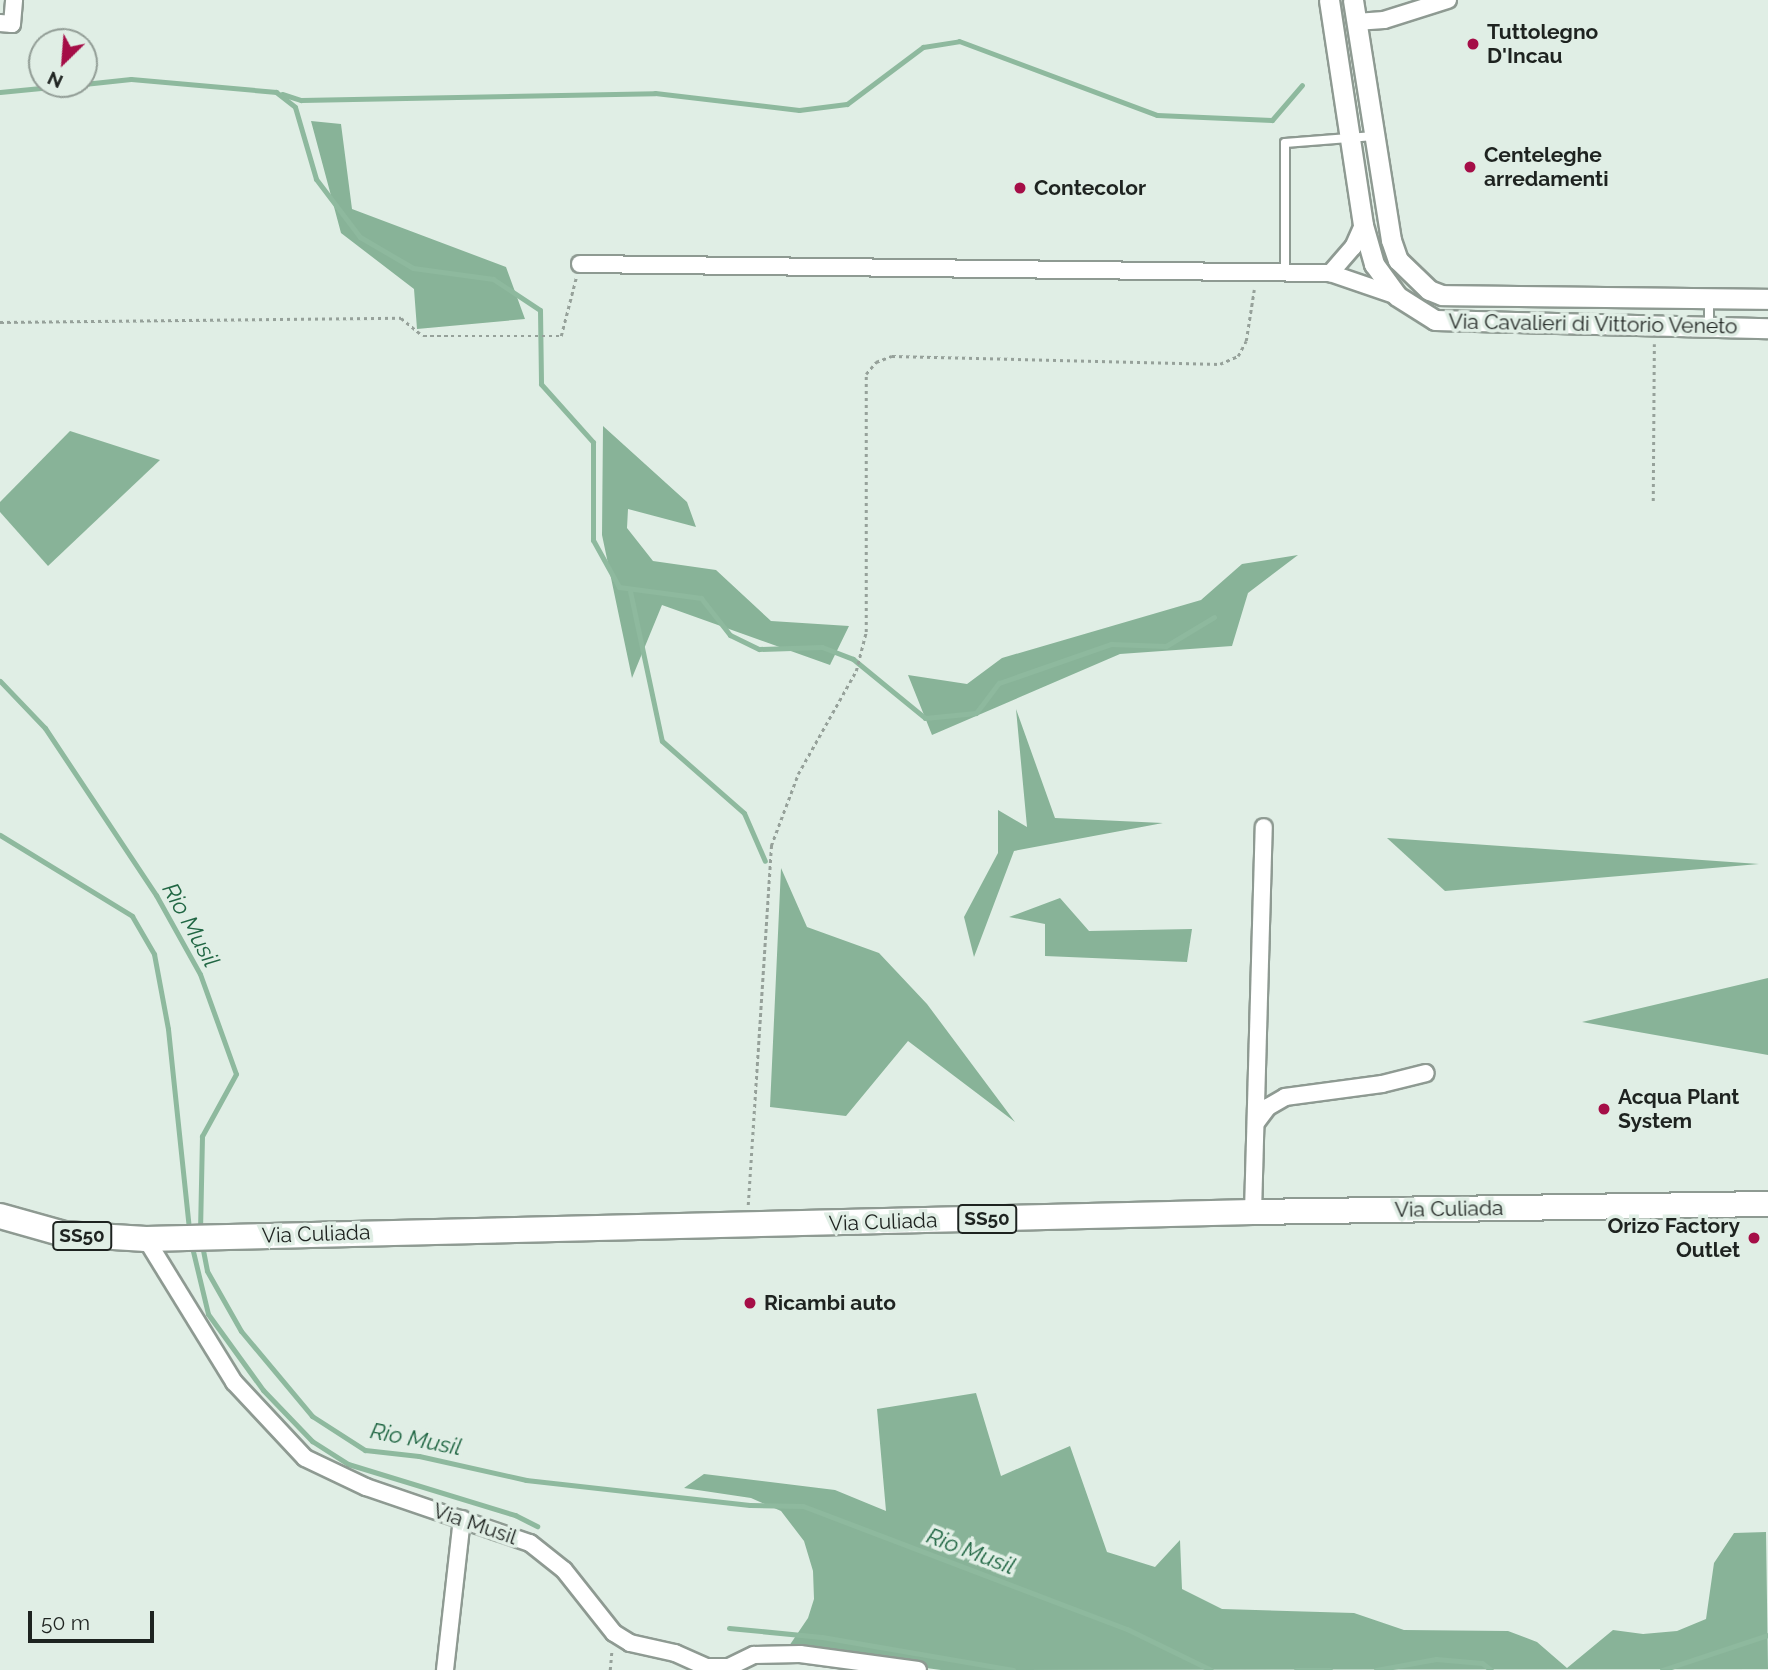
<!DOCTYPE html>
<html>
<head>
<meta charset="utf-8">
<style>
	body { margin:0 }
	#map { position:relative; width:1768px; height:1670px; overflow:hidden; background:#e0eee5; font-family:Raleway,sans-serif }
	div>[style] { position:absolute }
	.forest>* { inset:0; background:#88b398 }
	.stream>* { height:5px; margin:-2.5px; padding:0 2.5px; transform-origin:2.5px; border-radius:2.5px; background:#8eb99e }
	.path>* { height:2.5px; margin-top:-1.25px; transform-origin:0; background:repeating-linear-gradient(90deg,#96a19a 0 3.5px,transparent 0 7px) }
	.roads { filter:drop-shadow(2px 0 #8e9a92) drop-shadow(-2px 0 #8e9a92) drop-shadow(0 2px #8e9a92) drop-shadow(0 -2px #8e9a92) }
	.service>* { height:8px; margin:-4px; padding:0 4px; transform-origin:4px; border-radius:4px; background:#fff }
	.minor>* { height:16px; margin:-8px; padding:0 8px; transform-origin:8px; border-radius:8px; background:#fff }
	.tertiary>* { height:19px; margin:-9.5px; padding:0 9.5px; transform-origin:9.5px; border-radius:9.5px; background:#fff }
	.primary>* { height:24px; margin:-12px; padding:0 12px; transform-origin:12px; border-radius:12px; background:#fff }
	.dots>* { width:19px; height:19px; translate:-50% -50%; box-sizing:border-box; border:4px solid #e0eee5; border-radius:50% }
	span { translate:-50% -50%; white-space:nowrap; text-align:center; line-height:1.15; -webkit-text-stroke:7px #e0eee5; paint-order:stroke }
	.shield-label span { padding:2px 5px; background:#e0eee5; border:2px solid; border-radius:5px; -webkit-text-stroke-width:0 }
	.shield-label { font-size:19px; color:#1e2320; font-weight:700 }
	.poi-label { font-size:21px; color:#1e2320; font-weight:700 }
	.left { translate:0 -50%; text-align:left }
	.right { translate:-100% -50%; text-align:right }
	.street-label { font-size:21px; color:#1e2320 }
	.water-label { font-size:23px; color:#206643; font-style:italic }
	.north { position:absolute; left:28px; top:28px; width:70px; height:70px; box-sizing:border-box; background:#e0eee5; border:2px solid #929d96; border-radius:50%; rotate:205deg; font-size:19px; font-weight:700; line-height:28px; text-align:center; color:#1e2320 }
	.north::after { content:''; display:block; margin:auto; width:24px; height:32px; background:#a50e47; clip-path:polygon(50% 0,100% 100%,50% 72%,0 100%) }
	.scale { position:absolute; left:28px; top:1611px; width:126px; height:32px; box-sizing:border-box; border:4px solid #1e2320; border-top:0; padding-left:9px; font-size:21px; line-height:24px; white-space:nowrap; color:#1e2320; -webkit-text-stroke:5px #e0eee5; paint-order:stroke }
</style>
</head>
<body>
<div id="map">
	<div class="forest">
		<i style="clip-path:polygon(311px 121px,341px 124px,352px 209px,506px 267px,525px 319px,417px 329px,414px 289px,341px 233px)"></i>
		<i style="clip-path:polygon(603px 426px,687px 502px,696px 527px,628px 509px,627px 528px,653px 561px,716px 570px,771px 621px,849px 626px,830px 665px,662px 605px,632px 678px,602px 535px)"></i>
		<i style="clip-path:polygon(70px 431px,160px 460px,48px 566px,0 512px,0 502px)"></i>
		<i style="clip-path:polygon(1298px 555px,1248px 593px,1232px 646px,1120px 654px,932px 735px,908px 675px,967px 684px,1002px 658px,1201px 600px,1242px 564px)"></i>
		<i style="clip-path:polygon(1016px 709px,1055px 818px,1163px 823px,1014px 851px,974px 957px,964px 917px,998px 853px,998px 810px,1027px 827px)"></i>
		<i style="clip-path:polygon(1387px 838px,1759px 864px,1445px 891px)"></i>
		<i style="clip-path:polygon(781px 868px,807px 927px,879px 953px,927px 1004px,1015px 1122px,908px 1041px,846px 1116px,770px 1107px)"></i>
		<i style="clip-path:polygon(1060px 898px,1089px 931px,1192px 929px,1187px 962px,1045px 956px,1045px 924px,1009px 917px)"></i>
		<i style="clip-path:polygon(1768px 978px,1768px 1055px,1582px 1022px)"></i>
		<i style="clip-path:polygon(976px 1393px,1001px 1476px,1070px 1446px,1107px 1552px,1155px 1567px,1180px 1540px,1182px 1589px,1222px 1609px,1354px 1613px,1404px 1630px,1508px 1631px,1537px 1642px,1567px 1668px,1613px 1630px,1643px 1634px,1677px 1631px,1706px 1619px,1714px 1563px,1734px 1533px,1766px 1532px,1768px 1669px,941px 1670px,787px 1649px,808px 1618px,814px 1599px,813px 1571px,804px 1541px,781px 1511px,751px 1498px,684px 1488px,704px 1474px,835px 1490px,886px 1511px,877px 1409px)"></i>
	</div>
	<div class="stream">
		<i style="left:84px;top:84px;width:47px;rotate:-6.1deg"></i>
		<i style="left:131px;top:79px;width:146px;rotate:5.1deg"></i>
		<i style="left:276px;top:92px;width:24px;rotate:38deg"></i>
		<i style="left:295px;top:107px;width:75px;rotate:73.7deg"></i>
		<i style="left:316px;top:179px;width:73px;rotate:52.8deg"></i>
		<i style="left:360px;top:237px;width:61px;rotate:30.3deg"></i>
		<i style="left:413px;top:268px;width:81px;rotate:7.8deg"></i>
		<i style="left:493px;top:279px;width:56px;rotate:33.4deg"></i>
		<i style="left:540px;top:310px;width:74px;rotate:89.2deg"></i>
		<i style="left:541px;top:384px;width:78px;rotate:48.1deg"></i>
		<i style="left:593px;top:442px;width:98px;rotate:90deg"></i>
		<i style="left:593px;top:540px;width:54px;rotate:61deg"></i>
		<i style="left:619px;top:587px;width:83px;rotate:7.6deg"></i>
		<i style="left:701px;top:598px;width:47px;rotate:51.9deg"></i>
		<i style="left:730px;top:635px;width:32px;rotate:26deg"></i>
		<i style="left:759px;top:649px;width:63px;rotate:-1.8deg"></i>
		<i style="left:822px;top:647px;width:33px;rotate:21deg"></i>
		<i style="left:853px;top:659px;width:93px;rotate:39.3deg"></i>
		<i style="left:925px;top:718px;width:51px;rotate:-5.6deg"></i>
		<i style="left:976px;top:713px;width:38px;rotate:-53deg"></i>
		<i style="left:999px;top:683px;width:119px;rotate:-19.2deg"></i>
		<i style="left:1111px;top:644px;width:55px;rotate:2.1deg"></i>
		<i style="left:1166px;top:646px;width:56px;rotate:-31.1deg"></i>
		<i style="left:0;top:92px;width:82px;rotate:-5.6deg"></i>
		<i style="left:282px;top:94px;width:20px;rotate:18deg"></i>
		<i style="left:301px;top:100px;width:354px;rotate:-1.1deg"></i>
		<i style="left:655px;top:93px;width:145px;rotate:6.7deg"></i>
		<i style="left:799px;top:110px;width:48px;rotate:-7.1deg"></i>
		<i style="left:847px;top:104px;width:95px;rotate:-36.9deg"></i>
		<i style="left:923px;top:47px;width:36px;rotate:-9deg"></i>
		<i style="left:959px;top:41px;width:211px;rotate:20.5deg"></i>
		<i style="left:1157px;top:115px;width:115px;rotate:2.5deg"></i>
		<i style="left:1272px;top:120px;width:46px;rotate:-49.4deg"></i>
		<i style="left:630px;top:591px;width:153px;rotate:78deg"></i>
		<i style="left:662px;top:741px;width:109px;rotate:41.3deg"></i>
		<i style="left:744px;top:813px;width:52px;rotate:66.4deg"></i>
		<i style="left:0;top:681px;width:65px;rotate:46.2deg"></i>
		<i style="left:45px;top:728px;width:201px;rotate:56.4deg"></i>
		<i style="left:156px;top:895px;width:90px;rotate:60.9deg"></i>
		<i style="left:200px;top:974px;width:106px;rotate:70.2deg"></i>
		<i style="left:236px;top:1074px;width:71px;rotate:118.7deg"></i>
		<i style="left:202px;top:1136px;width:96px;rotate:91.2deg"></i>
		<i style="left:0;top:835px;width:155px;rotate:31.5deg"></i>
		<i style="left:132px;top:916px;width:44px;rotate:59.9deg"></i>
		<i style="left:154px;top:954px;width:76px;rotate:79.4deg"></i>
		<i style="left:168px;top:1029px;width:202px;rotate:84deg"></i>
		<i style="left:191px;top:1243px;width:73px;rotate:76.5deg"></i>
		<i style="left:208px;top:1314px;width:94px;rotate:54.1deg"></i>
		<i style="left:263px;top:1390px;width:71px;rotate:46.1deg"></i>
		<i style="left:312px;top:1441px;width:43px;rotate:32.6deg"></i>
		<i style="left:348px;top:1464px;width:175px;rotate:17deg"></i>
		<i style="left:515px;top:1515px;width:25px;rotate:27deg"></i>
		<i style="left:202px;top:1245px;width:26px;rotate:79deg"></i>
		<i style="left:207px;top:1271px;width:69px;rotate:60.5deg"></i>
		<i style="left:241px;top:1331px;width:111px;rotate:50.1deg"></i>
		<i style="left:312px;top:1416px;width:63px;rotate:32.7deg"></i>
		<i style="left:365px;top:1450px;width:54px;rotate:6.3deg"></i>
		<i style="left:419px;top:1456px;width:110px;rotate:12.6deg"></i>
		<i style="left:526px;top:1480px;width:225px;rotate:6.4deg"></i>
		<i style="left:750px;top:1505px;width:53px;rotate:1.1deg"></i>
		<i style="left:803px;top:1506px;width:347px;rotate:20.8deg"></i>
		<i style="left:1127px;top:1629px;width:93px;rotate:26deg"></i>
		<i style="left:729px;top:1628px;width:93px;rotate:5.5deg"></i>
		<i style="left:822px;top:1637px;width:194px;rotate:9.8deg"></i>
		<i style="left:1296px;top:1670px;width:34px"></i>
		<i style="left:1376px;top:1670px;width:61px;rotate:-10.4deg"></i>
		<i style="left:1436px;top:1659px;width:46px;rotate:5deg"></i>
		<i style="left:1482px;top:1663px;width:11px;rotate:38deg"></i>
		<i style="left:1662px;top:1670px;width:112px;rotate:-18.3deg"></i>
	</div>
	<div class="path">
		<i style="left:0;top:322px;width:401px;rotate:-0.6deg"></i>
		<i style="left:401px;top:318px;width:28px;rotate:39deg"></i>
		<i style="left:423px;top:336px;width:138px"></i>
		<i style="left:561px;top:336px;width:60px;rotate:-75.5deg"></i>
		<i style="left:1653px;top:501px;width:157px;rotate:-89.6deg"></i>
		<i style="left:748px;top:1205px;width:360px;rotate:-86.3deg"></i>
		<i style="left:771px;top:846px;width:77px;rotate:-69.4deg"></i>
		<i style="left:798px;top:774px;width:118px;rotate:-60.6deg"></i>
		<i style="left:856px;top:671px;width:40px;rotate:-75.6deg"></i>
		<i style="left:866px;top:632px;width:258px;rotate:-90deg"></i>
		<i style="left:866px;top:374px;width:16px;rotate:-50deg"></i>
		<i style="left:876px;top:362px;width:17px;rotate:-21deg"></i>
		<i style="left:892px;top:356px;width:328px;rotate:1.4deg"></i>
		<i style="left:1220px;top:364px;width:20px;rotate:-24deg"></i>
		<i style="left:1238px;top:356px;width:17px;rotate:-62deg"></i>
		<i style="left:1246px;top:341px;width:52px;rotate:-81.1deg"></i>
		<i style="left:610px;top:1670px;width:21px;rotate:-85deg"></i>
	</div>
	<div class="roads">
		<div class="service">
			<i style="left:1285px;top:273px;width:130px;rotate:-90deg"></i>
			<i style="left:1285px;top:143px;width:89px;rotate:-4.5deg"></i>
			<i style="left:1709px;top:298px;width:29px;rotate:90deg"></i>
		</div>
		<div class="minor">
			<i style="left:1356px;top:22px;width:28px;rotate:-4deg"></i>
			<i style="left:1384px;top:20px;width:67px;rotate:-17.4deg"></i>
			<i style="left:0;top:23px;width:12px;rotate:5deg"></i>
			<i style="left:12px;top:24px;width:24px;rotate:-85deg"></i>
			<i style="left:1363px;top:225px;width:24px;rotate:114deg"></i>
			<i style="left:1353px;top:247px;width:35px;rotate:131deg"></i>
			<i style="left:1330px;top:273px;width:71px;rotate:18.9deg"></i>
			<i style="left:580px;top:264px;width:750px;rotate:0.69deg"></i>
			<i style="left:1256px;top:1123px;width:20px;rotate:-53deg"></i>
			<i style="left:1268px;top:1107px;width:20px;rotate:-30deg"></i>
			<i style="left:1285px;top:1097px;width:98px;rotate:-7.6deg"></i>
			<i style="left:1382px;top:1084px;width:45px;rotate:-14deg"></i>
			<i style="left:1253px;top:1212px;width:385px;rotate:-88.4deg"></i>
			<i style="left:146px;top:1239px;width:168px;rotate:58.4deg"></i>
			<i style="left:234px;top:1382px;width:104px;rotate:46.9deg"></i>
			<i style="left:305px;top:1458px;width:68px;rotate:25.4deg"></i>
			<i style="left:366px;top:1487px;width:173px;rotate:18.9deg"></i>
			<i style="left:530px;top:1543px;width:43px;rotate:38.5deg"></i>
			<i style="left:564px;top:1570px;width:80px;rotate:51.6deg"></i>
			<i style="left:614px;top:1633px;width:19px;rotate:32deg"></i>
			<i style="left:630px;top:1643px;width:46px;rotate:12.5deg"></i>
			<i style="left:675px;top:1653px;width:34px;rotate:24deg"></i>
			<i style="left:706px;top:1667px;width:23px"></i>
			<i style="left:729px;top:1667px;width:28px;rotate:-26deg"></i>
			<i style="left:754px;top:1655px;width:46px;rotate:-1.2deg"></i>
			<i style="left:800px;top:1654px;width:119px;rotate:7.7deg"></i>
			<i style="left:445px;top:1670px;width:152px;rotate:-83.6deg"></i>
		</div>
		<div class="tertiary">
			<i style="left:1329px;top:0;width:228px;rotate:81.4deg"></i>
			<i style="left:1363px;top:225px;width:41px;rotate:74.2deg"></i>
			<i style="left:1374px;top:264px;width:39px;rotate:54deg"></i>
			<i style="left:1397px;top:296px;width:45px;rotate:32.3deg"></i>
			<i style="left:1435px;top:320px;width:333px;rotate:1.4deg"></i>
			<i style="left:1353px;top:0;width:243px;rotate:81deg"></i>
			<i style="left:1391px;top:240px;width:21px;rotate:71deg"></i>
			<i style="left:1398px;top:260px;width:43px;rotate:44.1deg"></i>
			<i style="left:1429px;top:290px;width:14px;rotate:21deg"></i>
			<i style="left:1442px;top:295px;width:326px;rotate:0.7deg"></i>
		</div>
		<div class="primary">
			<i style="left:0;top:1216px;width:66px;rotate:15.7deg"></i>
			<i style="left:64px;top:1234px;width:82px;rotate:3.5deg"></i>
			<i style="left:146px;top:1239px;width:1107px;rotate:-1.4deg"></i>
			<i style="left:1253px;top:1212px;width:515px;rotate:-0.89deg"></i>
		</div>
	</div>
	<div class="dots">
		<i style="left:1473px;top:44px;background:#a50e47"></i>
		<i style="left:1470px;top:167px;background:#a50e47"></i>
		<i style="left:1020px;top:188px;background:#a50e47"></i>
		<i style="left:1604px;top:1109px;background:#a50e47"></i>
		<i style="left:1754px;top:1238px;background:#a50e47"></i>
		<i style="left:750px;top:1303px;background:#a50e47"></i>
	</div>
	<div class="shield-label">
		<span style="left:987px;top:1219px">SS50</span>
		<span style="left:82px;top:1236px">SS50</span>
	</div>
	<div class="poi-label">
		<span class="left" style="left:1487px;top:44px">Tuttolegno<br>D'Incau</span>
		<span class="left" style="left:1484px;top:167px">Centeleghe<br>arredamenti</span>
		<span class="left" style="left:1034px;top:188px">Contecolor</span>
		<span class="left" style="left:1618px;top:1109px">Acqua Plant<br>System</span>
		<span class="right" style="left:1740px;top:1238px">Orizo Factory<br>Outlet</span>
		<span class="left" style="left:764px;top:1303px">Ricambi auto</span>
	</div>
	<div class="street-label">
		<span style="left:1593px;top:324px;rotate:1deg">Via Cavalieri di Vittorio Veneto</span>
		<span style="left:1449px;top:1209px;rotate:-1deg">Via Culiada</span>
		<span style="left:883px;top:1222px;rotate:-2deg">Via Culiada</span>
		<span style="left:316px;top:1234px;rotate:-2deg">Via Culiada</span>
		<span style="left:475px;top:1524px;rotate:19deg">Via Musil</span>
	</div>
	<div class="water-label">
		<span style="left:191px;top:925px;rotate:61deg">Rio Musil</span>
		<span style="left:416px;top:1439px;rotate:11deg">Rio Musil</span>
		<span style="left:971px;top:1551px;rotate:21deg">Rio Musil</span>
	</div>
	<div class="north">N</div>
	<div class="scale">50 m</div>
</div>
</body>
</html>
